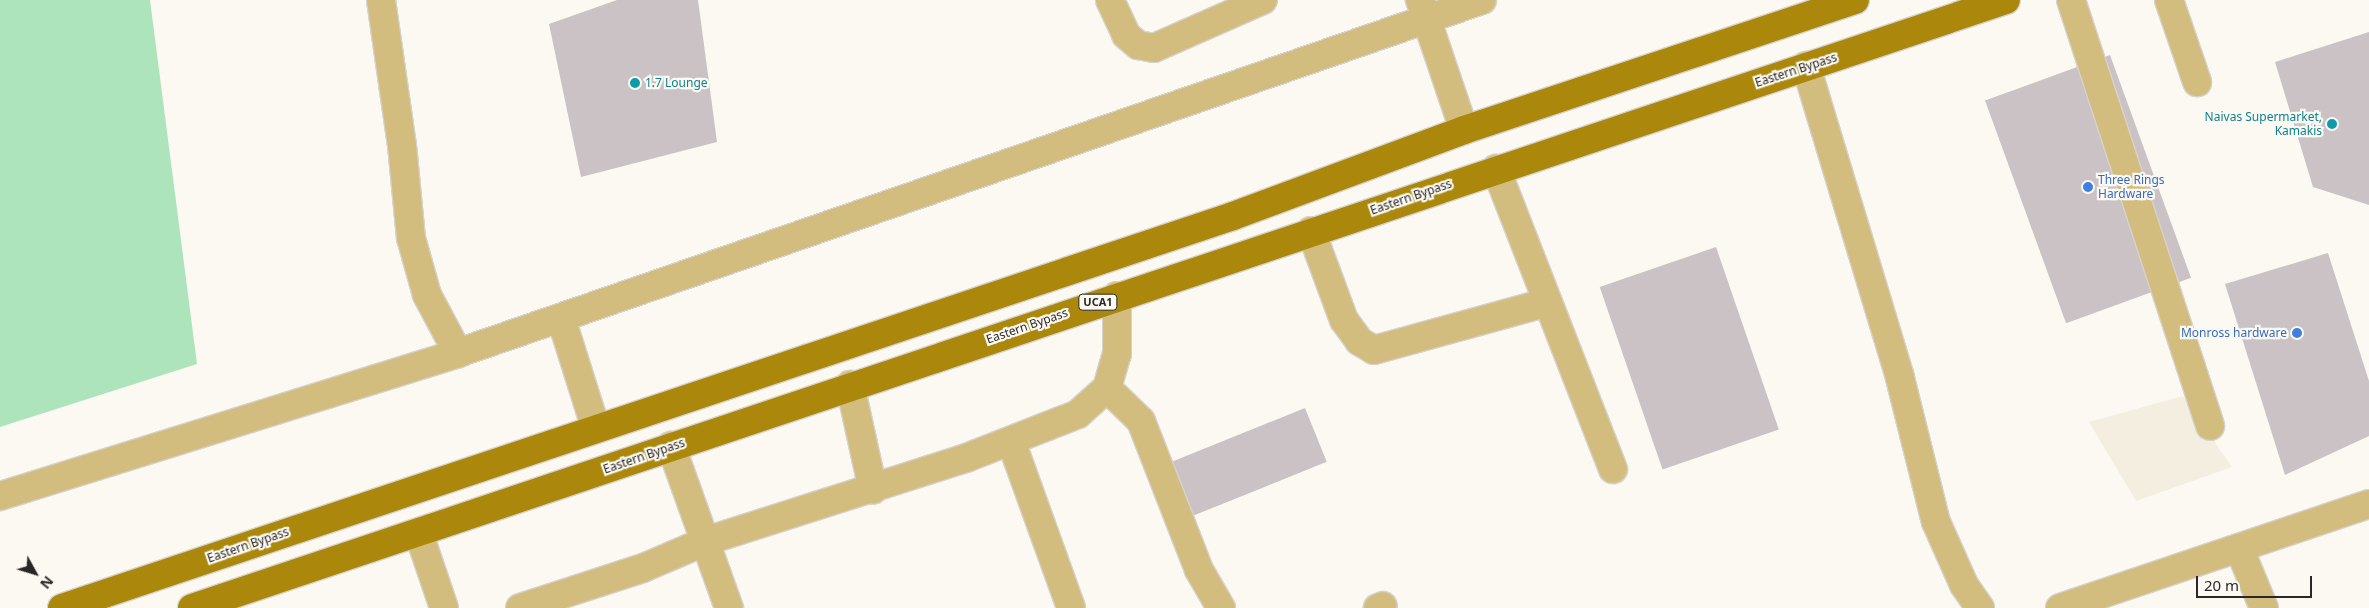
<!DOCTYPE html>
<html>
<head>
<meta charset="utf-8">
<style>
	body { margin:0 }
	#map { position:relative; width:2369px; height:608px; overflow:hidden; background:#fcf9f3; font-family:"Noto Sans",sans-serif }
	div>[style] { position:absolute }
	.built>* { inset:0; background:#f3eee0 }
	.green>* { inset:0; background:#ade4bb }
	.building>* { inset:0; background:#cac2c5; transform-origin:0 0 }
	.roads { filter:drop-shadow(1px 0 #d6d3ce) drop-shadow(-1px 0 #d6d3ce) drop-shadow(0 1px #d6d3ce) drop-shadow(0 -1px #d6d3ce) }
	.minor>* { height:28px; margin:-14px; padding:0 14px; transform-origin:14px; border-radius:14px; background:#d3bd7e }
	.major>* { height:28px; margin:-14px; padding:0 14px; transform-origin:14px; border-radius:14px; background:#ab880b }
	.dots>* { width:14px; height:14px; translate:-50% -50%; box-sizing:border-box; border:2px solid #fcf9f3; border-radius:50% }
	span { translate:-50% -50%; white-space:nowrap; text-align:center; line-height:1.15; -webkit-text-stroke:4.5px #fcf9f3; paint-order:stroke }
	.shield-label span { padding:1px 4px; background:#fcf9f3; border:1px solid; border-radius:4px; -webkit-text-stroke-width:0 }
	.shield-label { font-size:11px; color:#292826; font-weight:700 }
	.street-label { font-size:12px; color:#292826 }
	.culture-label { font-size:12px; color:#0d838f }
	.left { translate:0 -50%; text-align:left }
	.right { translate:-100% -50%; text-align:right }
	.shop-label { font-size:12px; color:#366cbe }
	.north { position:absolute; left:10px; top:548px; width:50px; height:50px; -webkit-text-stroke:4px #fcf9f3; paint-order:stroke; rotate:129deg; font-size:14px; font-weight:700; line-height:20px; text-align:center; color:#292826 }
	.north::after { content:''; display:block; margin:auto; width:18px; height:22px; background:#292826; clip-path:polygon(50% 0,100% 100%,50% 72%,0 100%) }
	.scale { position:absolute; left:2196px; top:576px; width:116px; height:22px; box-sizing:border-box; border:2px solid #292826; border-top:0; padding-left:6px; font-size:15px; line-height:18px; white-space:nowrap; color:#292826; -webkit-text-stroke:4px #fcf9f3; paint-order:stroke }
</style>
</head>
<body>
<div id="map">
	<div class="built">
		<i style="clip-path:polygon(2183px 396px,2232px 467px,2136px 501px,2089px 422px)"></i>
	</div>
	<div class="green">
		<i style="clip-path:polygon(0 0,150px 0,197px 364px,0 427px)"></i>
	</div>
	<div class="building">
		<i style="clip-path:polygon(617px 0,698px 0,717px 142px,581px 177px,549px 24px)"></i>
		<i style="clip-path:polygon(2369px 32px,2369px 205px,2313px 187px,2275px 62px)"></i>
		<i style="left:2110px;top:55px;width:237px;height:133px;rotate:70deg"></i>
		<i style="left:1716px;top:247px;width:193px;height:123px;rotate:71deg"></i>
		<i style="clip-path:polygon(2328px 253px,2369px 381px,2369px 436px,2285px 475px,2225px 284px)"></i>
		<i style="left:1305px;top:408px;width:58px;height:151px;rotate:68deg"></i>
	</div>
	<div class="roads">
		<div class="minor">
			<i style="left:381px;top:0;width:147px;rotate:81.8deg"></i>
			<i style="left:402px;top:145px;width:93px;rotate:84.5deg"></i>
			<i style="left:411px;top:238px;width:59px;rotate:74.3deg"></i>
			<i style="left:427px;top:295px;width:66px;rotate:61.9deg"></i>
			<i style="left:1110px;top:0;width:38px;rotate:65deg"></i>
			<i style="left:1126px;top:35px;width:16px;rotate:40deg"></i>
			<i style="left:1138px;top:45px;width:16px;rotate:11deg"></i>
			<i style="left:1154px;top:48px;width:119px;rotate:-23.8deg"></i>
			<i style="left:1420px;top:0;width:137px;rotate:71.3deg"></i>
			<i style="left:2071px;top:0;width:448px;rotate:71.9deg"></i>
			<i style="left:2169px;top:0;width:87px;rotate:71.1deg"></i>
			<i style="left:1806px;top:66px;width:322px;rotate:73.2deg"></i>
			<i style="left:1899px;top:374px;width:153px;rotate:76deg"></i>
			<i style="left:1936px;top:522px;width:69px;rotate:66deg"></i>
			<i style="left:1964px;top:585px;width:28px;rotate:55deg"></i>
			<i style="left:1496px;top:169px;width:322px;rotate:68.7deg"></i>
			<i style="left:1311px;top:231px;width:95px;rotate:69.7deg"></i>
			<i style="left:1344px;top:320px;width:26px;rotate:54deg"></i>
			<i style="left:1359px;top:341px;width:17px;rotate:31deg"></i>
			<i style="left:1374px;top:350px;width:180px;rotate:-15.4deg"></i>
			<i style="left:561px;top:318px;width:116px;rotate:72.5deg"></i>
			<i style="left:850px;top:385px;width:107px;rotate:77.6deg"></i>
			<i style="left:1107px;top:388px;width:47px;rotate:44.1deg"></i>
			<i style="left:1141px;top:421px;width:160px;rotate:68.7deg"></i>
			<i style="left:1199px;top:570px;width:44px;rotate:59.9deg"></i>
			<i style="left:1011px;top:441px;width:177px;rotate:70.2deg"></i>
			<i style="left:671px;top:446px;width:172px;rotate:70.3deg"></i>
			<i style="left:0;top:496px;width:480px;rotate:-17.3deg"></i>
			<i style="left:458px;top:353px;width:1083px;rotate:-19.02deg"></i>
			<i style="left:419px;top:534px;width:78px;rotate:71.3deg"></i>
			<i style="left:2239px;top:548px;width:65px;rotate:67.4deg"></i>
			<i style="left:520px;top:608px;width:129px;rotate:-18deg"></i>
			<i style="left:643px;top:568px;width:69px;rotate:-23.2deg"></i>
			<i style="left:706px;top:541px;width:273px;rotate:-17.7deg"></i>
			<i style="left:966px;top:458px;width:120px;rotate:-21.4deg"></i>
			<i style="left:1078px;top:414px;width:39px;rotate:-42deg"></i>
			<i style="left:1107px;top:388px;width:35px;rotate:-74deg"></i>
			<i style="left:1117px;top:354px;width:58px;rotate:-90deg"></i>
			<i style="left:1378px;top:608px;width:5px;rotate:-22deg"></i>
			<i style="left:2060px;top:608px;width:326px;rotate:-18.6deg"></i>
		</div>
		<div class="major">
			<i style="left:62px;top:608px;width:1235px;rotate:-18.51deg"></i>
			<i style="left:1233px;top:216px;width:246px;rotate:-20.4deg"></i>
			<i style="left:1464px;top:130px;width:412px;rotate:-18.4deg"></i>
			<i style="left:192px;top:608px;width:1913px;rotate:-18.53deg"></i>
		</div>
	</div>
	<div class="dots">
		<i style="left:635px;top:83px;background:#0f9aa8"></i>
		<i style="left:2332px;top:124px;background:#0f9aa8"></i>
		<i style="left:2088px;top:187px;background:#3f7fe0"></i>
		<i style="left:2297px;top:333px;background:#3f7fe0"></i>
	</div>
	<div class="shield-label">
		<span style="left:1098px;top:302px">UCA1</span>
	</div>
	<div class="street-label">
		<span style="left:1796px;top:70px;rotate:-18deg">Eastern Bypass</span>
		<span style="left:1411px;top:197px;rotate:-19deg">Eastern Bypass</span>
		<span style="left:1027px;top:326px;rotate:-19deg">Eastern Bypass</span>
		<span style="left:644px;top:456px;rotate:-19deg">Eastern Bypass</span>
		<span style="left:248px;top:545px;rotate:-19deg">Eastern Bypass</span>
	</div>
	<div class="culture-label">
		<span class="left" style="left:645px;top:83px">1.7 Lounge</span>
		<span class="right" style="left:2322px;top:124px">Naivas Supermarket,<br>Kamakis</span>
	</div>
	<div class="shop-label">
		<span class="left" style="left:2098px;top:187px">Three Rings<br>Hardware</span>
		<span class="right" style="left:2287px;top:333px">Monross hardware</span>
	</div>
	<div class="north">N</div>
	<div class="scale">20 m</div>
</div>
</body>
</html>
